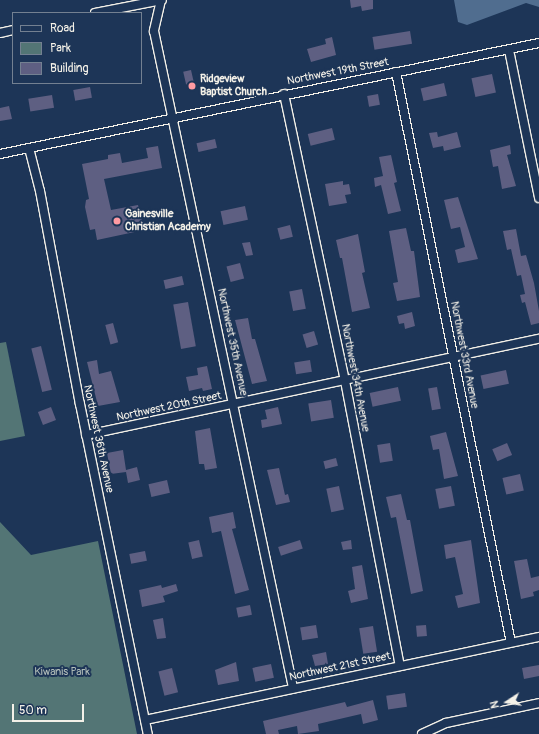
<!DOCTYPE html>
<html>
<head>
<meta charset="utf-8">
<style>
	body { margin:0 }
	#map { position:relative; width:539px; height:734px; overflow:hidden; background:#1d3557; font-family:Pangolin,sans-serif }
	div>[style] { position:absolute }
	.green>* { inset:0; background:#537575 }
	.water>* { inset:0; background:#506d8f }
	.building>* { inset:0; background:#5e5f82; transform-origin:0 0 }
	.roads { filter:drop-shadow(1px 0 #f4f1e8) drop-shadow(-1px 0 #f4f1e8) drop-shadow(0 1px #f4f1e8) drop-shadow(0 -1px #f4f1e8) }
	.minor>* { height:8px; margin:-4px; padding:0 4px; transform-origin:4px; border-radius:4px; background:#1d3557 }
	.dots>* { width:11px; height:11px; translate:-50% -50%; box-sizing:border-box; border:2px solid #1d3557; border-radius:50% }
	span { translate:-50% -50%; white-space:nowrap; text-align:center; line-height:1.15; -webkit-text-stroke:4px #1d3557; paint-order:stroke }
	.street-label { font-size:11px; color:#f4f1e8 }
	.poi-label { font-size:11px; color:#f4f1e8; font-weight:700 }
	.left { translate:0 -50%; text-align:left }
	.park-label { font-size:11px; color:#b4bfba }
	.legend { position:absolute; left:12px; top:12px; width:130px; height:72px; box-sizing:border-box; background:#1d3557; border:1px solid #738091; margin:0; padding:5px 7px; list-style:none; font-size:12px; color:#f4f1e8 }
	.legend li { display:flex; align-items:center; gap:8px; height:20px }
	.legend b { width:20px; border:1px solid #738091 }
	.north { position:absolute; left:487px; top:682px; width:40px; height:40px; -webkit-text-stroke:3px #1d3557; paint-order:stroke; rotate:258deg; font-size:11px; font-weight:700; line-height:16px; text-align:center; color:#f4f1e8 }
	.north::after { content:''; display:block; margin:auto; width:14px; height:18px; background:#f4f1e8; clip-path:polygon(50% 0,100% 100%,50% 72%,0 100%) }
	.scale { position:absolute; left:12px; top:704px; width:72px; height:18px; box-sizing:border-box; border:2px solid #f4f1e8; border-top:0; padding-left:5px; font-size:12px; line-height:14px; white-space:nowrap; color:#f4f1e8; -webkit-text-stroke:3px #1d3557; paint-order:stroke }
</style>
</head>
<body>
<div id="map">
	<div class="green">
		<i style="clip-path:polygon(6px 342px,25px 436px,0 441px,0 343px)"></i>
		<i style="clip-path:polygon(0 522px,31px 555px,98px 541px,137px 734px,0 734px)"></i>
	</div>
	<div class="water">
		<i style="clip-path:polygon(454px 0,539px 0,539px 7px,526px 3px,467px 25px,458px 22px)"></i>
	</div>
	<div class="building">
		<i style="clip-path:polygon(350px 0,373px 0,373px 9px,362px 11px,361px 6px,351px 8px)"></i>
		<i style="left:410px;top:31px;width:13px;height:38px;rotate:81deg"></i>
		<i style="clip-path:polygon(332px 37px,336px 55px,311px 62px,307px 49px,326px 44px,325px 39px)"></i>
		<i style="left:191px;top:70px;width:13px;height:8px;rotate:77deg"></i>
		<i style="left:492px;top:74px;width:19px;height:21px;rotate:78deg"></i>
		<i style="left:444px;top:83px;width:13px;height:24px;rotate:77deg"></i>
		<i style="left:90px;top:87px;width:11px;height:17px;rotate:80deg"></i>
		<i style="left:378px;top:94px;width:11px;height:11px;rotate:80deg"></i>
		<i style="left:52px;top:95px;width:13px;height:24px;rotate:81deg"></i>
		<i style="clip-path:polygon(9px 106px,12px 119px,0 121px,0 108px)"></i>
		<i style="left:332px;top:128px;width:12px;height:25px;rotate:76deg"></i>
		<i style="clip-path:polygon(437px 132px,438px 137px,457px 132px,461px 147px,444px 151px,443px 146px,433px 148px,429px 133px)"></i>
		<i style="left:215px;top:139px;width:9px;height:19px;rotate:77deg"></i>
		<i style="clip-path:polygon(510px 145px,511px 154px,507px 155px,516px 186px,502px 189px,498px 166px,493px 167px,490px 150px)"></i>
		<i style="clip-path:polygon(158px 146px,162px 168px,104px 179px,111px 210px,138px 205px,144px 230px,97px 240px,95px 229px,90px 230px,85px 207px,86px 200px,89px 199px,82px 164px,108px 159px,108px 155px,120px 153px,122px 163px,148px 158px,146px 148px)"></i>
		<i style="clip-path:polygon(391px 155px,397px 182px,394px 183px,401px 211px,388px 214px,381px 185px,375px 187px,374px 178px,383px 176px,379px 157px)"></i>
		<i style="clip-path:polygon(343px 181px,343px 185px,349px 184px,351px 194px,345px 195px,347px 203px,329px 206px,325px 184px)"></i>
		<i style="clip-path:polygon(458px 197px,478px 259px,458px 263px,455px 250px,465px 247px,460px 227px,451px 229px,444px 200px)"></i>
		<i style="left:245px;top:206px;width:14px;height:25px;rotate:78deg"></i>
		<i style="left:290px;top:225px;width:12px;height:13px;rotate:76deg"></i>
		<i style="clip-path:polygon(406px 228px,411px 251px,414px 251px,420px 297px,397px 301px,393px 283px,398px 282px,389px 231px)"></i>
		<i style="clip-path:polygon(516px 229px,521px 256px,526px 255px,534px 283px,539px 311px,539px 323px,531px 325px,525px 302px,522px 303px,520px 295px,525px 294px,521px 275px,517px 276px,511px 249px,507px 250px,503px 231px)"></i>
		<i style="clip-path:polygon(358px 234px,365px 272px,362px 273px,370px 308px,352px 312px,342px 258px,340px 258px,336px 240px)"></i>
		<i style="clip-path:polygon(250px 242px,253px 255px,246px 256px,242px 243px)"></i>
		<i style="left:240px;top:263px;width:16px;height:14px;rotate:75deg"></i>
		<i style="left:182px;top:276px;width:9px;height:19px;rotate:77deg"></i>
		<i style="left:302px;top:289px;width:20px;height:13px;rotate:79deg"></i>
		<i style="left:188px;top:302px;width:45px;height:15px;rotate:80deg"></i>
		<i style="clip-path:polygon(412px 312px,415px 326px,405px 329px,404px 323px,399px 324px,397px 316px)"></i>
		<i style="clip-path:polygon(248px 318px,252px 339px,255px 339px,267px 381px,252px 384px,235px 320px)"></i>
		<i style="left:113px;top:323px;width:20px;height:8px;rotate:75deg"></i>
		<i style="left:314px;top:331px;width:14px;height:12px;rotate:73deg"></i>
		<i style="left:41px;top:346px;width:45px;height:10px;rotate:76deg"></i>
		<i style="clip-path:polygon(97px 360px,99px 374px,111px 371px,120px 402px,98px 406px,87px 362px)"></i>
		<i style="left:310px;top:360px;width:12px;height:16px;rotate:81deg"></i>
		<i style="clip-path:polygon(207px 366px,212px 389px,203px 391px,202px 388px,189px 391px,186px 377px,198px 375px,197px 368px)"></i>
		<i style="left:506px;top:370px;width:14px;height:26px;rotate:78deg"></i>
		<i style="left:398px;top:387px;width:14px;height:29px;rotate:78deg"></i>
		<i style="left:437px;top:387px;width:22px;height:9px;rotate:80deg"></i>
		<i style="left:331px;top:400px;width:18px;height:23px;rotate:81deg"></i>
		<i style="left:51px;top:407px;width:14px;height:14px;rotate:69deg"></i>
		<i style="clip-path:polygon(278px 407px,282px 424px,262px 428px,261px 420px,267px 419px,265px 410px)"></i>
		<i style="clip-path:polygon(210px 428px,217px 468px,205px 470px,204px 464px,199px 464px,195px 431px)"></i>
		<i style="clip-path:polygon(446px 432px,458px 476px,444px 479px,439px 449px,433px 450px,430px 436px)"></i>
		<i style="left:390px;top:443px;width:18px;height:13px;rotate:81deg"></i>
		<i style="left:507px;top:443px;width:13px;height:16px;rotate:67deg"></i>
		<i style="clip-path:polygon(123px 450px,126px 470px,137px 467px,140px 480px,128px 483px,126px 472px,111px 474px,107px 453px)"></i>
		<i style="left:336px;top:458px;width:8px;height:13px;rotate:76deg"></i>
		<i style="clip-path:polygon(279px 468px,285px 495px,288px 494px,290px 502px,276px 505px,267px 470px)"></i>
		<i style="left:520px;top:474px;width:17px;height:18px;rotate:77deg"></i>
		<i style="left:167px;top:480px;width:13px;height:19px;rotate:77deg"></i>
		<i style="left:339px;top:486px;width:24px;height:13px;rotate:78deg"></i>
		<i style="left:451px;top:486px;width:20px;height:16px;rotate:79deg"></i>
		<i style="clip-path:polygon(401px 494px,407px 520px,410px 520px,423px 591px,411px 594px,396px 517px,391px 518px,386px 497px)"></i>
		<i style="clip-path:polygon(233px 512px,236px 528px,232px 529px,249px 590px,235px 594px,221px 531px,212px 533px,209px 517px)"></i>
		<i style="left:199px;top:540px;width:17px;height:11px;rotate:77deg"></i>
		<i style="left:300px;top:540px;width:9px;height:23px;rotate:72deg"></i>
		<i style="clip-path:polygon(351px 540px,352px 549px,343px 550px,341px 542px)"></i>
		<i style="clip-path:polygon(471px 540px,480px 603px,458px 608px,455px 596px,463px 594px,455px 557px,446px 559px,444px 545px)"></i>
		<i style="left:145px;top:551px;width:10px;height:16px;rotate:79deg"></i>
		<i style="clip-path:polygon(527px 559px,531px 578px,539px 576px,539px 590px,533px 592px,534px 596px,521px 599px,514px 561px)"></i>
		<i style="clip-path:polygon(362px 565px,368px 599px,351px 603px,348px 591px,355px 589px,352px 567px)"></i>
		<i style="clip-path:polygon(176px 584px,178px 591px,163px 596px,165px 602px,142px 607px,139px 590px,161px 585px,162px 588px)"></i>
		<i style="left:250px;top:605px;width:10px;height:14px;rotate:79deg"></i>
		<i style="clip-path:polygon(163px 618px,166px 638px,157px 639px,153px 620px)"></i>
		<i style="left:316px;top:625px;width:13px;height:16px;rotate:81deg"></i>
		<i style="left:426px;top:625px;width:11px;height:10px;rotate:85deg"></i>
		<i style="left:373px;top:626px;width:26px;height:14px;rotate:81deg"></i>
		<i style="clip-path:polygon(326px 652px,328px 664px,315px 666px,312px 655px)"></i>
		<i style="clip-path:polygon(236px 662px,239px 681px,218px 685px,215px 670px)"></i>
		<i style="left:271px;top:664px;width:14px;height:19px;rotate:78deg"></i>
		<i style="clip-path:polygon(539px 665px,539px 676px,524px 679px,522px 668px)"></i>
		<i style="left:172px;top:668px;width:25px;height:14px;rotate:76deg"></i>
		<i style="left:405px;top:693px;width:14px;height:19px;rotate:82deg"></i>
		<i style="clip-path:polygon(373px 700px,378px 720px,363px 724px,361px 714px,318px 724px,319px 731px,298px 734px,297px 726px,278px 730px,279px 734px,266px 734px,263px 721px,345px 702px,347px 707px)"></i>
	</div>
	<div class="roads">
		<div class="minor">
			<i style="left:161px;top:0;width:32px;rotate:103deg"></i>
			<i style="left:154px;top:31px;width:672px;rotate:78.05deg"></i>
			<i style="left:95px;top:13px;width:68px;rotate:-11deg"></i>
			<i style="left:0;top:33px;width:13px;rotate:-13deg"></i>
			<i style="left:509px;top:50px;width:151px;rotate:78.5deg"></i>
			<i style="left:396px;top:72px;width:582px;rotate:78.61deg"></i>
			<i style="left:284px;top:94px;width:293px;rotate:78deg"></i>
			<i style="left:345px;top:381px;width:290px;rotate:79.1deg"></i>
			<i style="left:29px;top:148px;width:44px;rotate:75.7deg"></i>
			<i style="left:40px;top:191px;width:217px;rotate:79.4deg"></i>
			<i style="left:80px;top:404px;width:337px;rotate:78.4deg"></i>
			<i style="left:0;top:154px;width:550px;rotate:-11.64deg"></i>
			<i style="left:86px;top:435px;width:463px;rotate:-12deg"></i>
			<i style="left:145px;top:720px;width:403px;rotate:-11.9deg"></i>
			<i style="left:422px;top:734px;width:26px;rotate:-25deg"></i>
			<i style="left:446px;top:723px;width:95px;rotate:-12.1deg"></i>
		</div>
	</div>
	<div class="dots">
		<i style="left:192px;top:86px;background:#ff9aa2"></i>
		<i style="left:117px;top:221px;background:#ff9aa2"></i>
	</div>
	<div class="street-label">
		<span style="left:338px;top:72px;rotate:-11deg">Northwest 19th Street</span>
		<span style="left:232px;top:342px;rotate:78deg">Northwest 35th Avenue</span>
		<span style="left:464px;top:355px;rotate:79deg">Northwest 33rd Avenue</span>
		<span style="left:355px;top:378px;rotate:79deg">Northwest 34th Avenue</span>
		<span style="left:169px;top:407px;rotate:-12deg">Northwest 20th Street</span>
		<span style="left:98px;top:439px;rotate:78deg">Northwest 36th Avenue</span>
		<span style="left:340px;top:667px;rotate:-12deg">Northwest 21st Street</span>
	</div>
	<div class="poi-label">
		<span class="left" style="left:200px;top:86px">Ridgeview<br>Baptist Church</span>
		<span class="left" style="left:125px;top:221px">Gainesville<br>Christian Academy</span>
	</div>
	<div class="park-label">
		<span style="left:62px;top:672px">Kiwanis Park</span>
	</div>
	<ul class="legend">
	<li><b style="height:5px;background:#1d3557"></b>Road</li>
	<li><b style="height:11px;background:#537575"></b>Park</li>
	<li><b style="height:11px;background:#5e5f82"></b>Building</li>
	</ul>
	<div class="north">N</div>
	<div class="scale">50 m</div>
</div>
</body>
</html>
